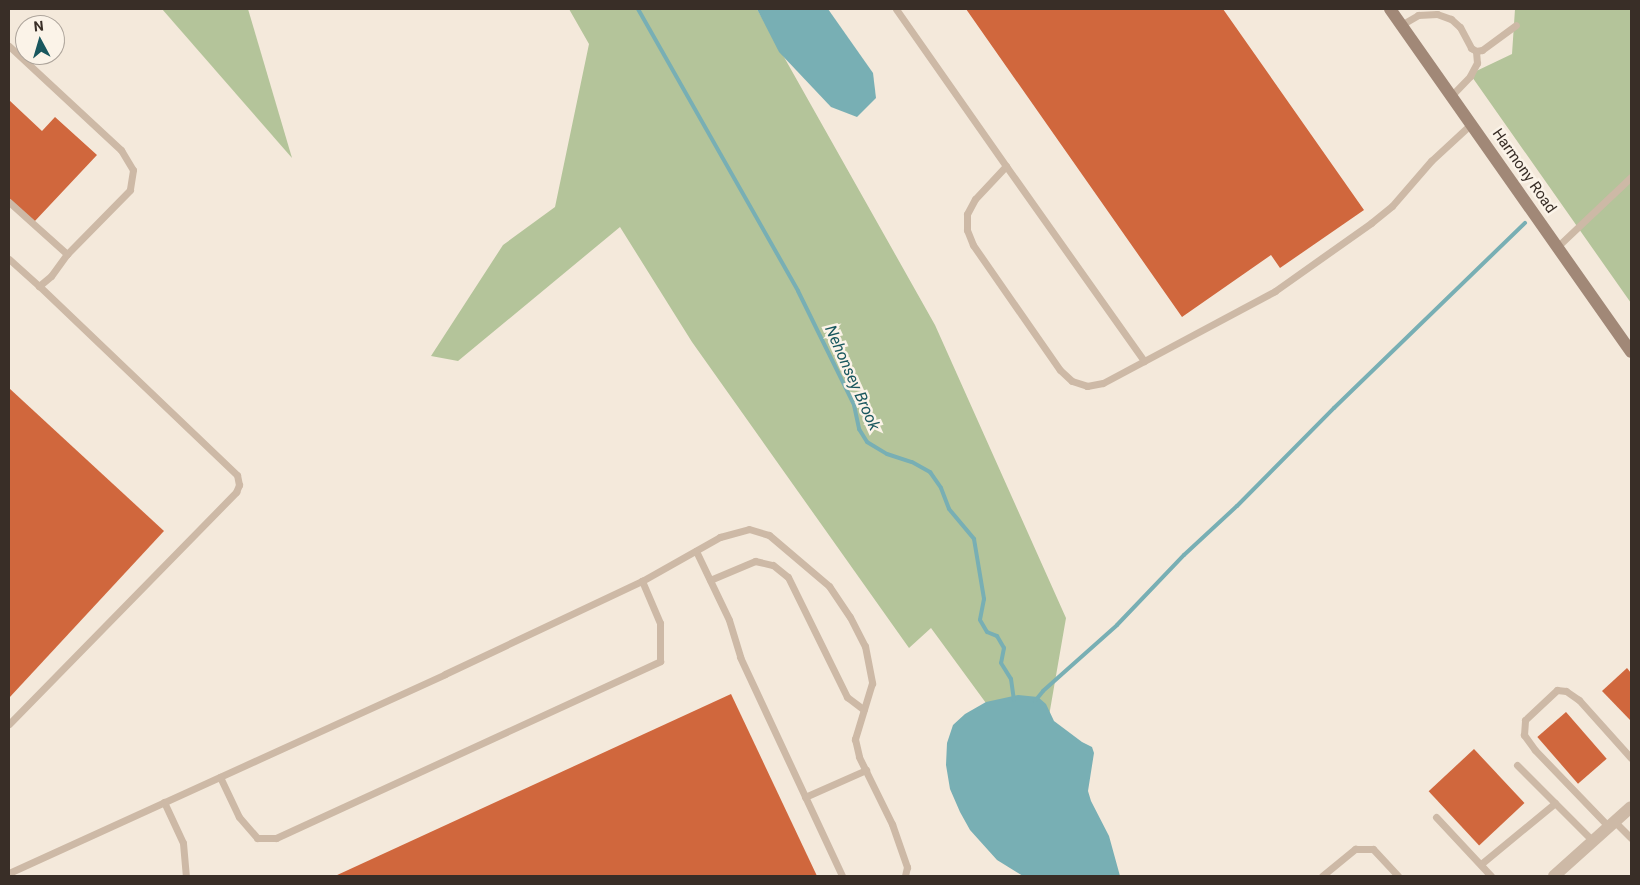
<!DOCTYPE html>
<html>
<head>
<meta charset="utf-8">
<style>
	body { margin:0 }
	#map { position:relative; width:1640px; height:885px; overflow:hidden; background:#f4e9db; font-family:Roboto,sans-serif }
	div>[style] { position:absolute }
	.green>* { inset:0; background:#b4c49a }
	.water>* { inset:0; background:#78afb4 }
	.stream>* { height:4px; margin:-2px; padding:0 2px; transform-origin:2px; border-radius:2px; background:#78afb4 }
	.building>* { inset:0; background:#d0673d; transform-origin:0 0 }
	.lane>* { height:7px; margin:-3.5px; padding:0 3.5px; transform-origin:3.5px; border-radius:3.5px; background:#cdb9a6 }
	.street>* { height:12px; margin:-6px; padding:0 6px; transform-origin:6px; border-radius:6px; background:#cdb9a6 }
	.secondary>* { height:12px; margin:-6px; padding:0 6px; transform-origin:6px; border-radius:6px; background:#a18877 }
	span { translate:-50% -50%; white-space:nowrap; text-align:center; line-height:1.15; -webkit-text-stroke:5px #fbf3e8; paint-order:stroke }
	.street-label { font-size:15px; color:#392e27 }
	.water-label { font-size:16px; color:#19575e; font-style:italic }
	.frame { position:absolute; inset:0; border:10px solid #392e27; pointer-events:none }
	.north { position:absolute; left:15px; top:15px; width:50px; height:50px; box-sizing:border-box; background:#fbf3e8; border:1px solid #ada49b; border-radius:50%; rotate:354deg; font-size:14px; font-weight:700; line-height:20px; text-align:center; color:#392e27 }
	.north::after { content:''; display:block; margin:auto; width:18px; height:22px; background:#19575e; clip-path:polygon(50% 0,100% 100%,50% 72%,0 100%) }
</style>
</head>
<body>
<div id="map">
	<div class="green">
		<i style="clip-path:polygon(162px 9px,248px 9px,292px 158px)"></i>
		<i style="clip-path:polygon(569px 9px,757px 9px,935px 325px,1066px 618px,1045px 739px,994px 714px,931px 628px,909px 648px,692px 342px,620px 227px,458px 361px,431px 356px,503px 245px,555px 207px,589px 44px)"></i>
		<i style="clip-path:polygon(1515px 9px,1631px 9px,1631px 303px,1470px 74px,1512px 54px)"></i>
	</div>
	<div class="water">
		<i style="clip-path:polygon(757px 9px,828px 9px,873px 73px,876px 98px,857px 117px,831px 107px,779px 52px)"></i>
		<i style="clip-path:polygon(1018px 695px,1038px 697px,1046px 704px,1054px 721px,1082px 742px,1092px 747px,1094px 753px,1088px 791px,1091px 801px,1109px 836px,1120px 876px,1023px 876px,997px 860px,970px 830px,960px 812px,950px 789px,946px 765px,947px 743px,953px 725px,965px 714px,986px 702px)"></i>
	</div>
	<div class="stream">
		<i style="left:638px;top:9px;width:324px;rotate:60.4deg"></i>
		<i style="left:798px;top:291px;width:127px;rotate:63.8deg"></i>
		<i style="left:854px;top:405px;width:25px;rotate:78deg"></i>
		<i style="left:859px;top:429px;width:15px;rotate:58deg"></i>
		<i style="left:867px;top:442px;width:23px;rotate:31deg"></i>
		<i style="left:887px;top:454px;width:26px;rotate:18deg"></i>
		<i style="left:912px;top:462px;width:21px;rotate:29deg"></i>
		<i style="left:930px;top:472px;width:19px;rotate:55deg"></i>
		<i style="left:941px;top:488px;width:22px;rotate:69deg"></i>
		<i style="left:949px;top:509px;width:39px;rotate:50deg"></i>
		<i style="left:974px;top:539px;width:61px;rotate:80.5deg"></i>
		<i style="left:984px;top:599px;width:21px;rotate:101deg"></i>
		<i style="left:980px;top:620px;width:14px;rotate:60deg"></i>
		<i style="left:987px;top:632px;width:11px;rotate:22deg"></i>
		<i style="left:997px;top:636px;width:14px;rotate:60deg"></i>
		<i style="left:1004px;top:648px;width:15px;rotate:101deg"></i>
		<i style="left:1001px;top:663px;width:19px;rotate:58deg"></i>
		<i style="left:1011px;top:679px;width:21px;rotate:82deg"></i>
		<i style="left:1035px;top:701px;width:13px;rotate:-51deg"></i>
		<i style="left:1043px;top:691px;width:99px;rotate:-41.7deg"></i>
		<i style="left:1117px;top:625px;width:97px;rotate:-46.3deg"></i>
		<i style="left:1184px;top:555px;width:72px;rotate:-42.8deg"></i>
		<i style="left:1237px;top:506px;width:138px;rotate:-45.3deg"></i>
		<i style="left:1334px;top:408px;width:266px;rotate:-44.1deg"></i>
	</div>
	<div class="building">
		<i style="clip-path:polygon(966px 9px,1223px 9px,1364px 210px,1280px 268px,1271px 255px,1182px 317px)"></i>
		<i style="clip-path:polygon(9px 100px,42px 131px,55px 117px,97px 155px,34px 222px,9px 198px)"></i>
		<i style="clip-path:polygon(9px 388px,164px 531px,9px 698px)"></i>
		<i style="clip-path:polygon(1627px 668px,1631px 673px,1631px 721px,1602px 691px)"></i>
		<i style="clip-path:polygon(731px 694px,817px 876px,335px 876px)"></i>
		<i style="left:1566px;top:712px;width:62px;height:38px;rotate:49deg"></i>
		<i style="left:1474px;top:749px;width:74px;height:62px;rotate:47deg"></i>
	</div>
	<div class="lane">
		<i style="left:896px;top:9px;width:192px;rotate:55deg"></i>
		<i style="left:1006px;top:166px;width:45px;rotate:133.2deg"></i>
		<i style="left:975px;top:199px;width:17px;rotate:118deg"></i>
		<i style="left:967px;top:214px;width:16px;rotate:90deg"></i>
		<i style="left:967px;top:230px;width:16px;rotate:68deg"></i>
		<i style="left:973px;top:245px;width:152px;rotate:55.2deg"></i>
		<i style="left:1060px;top:370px;width:16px;rotate:43deg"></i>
		<i style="left:1072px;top:381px;width:16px;rotate:18deg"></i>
		<i style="left:1087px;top:386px;width:16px;rotate:-11deg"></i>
		<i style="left:1103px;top:383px;width:195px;rotate:-28.1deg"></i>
		<i style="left:1275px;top:291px;width:118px;rotate:-35.3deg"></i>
		<i style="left:1371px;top:223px;width:27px;rotate:-39deg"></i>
		<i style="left:1392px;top:206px;width:60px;rotate:-49.1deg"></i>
		<i style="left:1431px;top:161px;width:54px;rotate:-42.8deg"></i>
		<i style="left:1401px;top:25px;width:20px;rotate:-30deg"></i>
		<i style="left:1418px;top:15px;width:19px;rotate:-3deg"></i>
		<i style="left:1437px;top:14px;width:15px;rotate:20deg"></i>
		<i style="left:1451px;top:19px;width:12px;rotate:42deg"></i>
		<i style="left:1460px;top:27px;width:24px;rotate:62deg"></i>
		<i style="left:1471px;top:48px;width:6px;rotate:31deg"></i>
		<i style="left:1476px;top:51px;width:6px;rotate:-9deg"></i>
		<i style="left:1482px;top:50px;width:42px;rotate:-36.3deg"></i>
		<i style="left:9px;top:46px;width:153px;rotate:42.9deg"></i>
		<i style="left:121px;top:150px;width:23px;rotate:59deg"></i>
		<i style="left:133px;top:170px;width:20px;rotate:99deg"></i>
		<i style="left:130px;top:190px;width:90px;rotate:134.5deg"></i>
		<i style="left:67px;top:254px;width:27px;rotate:126deg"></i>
		<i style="left:51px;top:276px;width:16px;rotate:140deg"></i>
		<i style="left:39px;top:286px;width:40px;rotate:-138deg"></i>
		<i style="left:1451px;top:96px;width:28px;rotate:-46deg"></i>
		<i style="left:1470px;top:76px;width:15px;rotate:-62deg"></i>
		<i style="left:1477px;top:63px;width:12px;rotate:-95deg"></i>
		<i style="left:1006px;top:166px;width:239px;rotate:54.7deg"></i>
		<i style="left:9px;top:202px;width:78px;rotate:41.9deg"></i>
		<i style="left:1557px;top:247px;width:102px;rotate:-43.4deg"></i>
		<i style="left:696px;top:551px;width:76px;rotate:64.4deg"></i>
		<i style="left:729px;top:620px;width:39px;rotate:73deg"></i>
		<i style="left:740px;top:657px;width:242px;rotate:65deg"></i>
		<i style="left:710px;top:580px;width:49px;rotate:-22.9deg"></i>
		<i style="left:755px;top:561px;width:18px;rotate:13deg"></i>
		<i style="left:773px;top:565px;width:19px;rotate:39deg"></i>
		<i style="left:788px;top:577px;width:134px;rotate:63.8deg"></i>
		<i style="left:847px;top:697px;width:21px;rotate:37deg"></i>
		<i style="left:9px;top:724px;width:325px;rotate:-45.6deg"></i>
		<i style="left:236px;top:492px;width:8px;rotate:-67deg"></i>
		<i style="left:239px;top:485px;width:10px;rotate:-101deg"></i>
		<i style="left:237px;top:475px;width:274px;rotate:-136.3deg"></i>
		<i style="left:1517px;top:765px;width:107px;rotate:45deg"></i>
		<i style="left:220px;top:777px;width:44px;rotate:64.6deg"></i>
		<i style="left:239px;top:817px;width:28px;rotate:49deg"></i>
		<i style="left:257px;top:838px;width:19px"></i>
		<i style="left:276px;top:838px;width:423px;rotate:-24.7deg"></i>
		<i style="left:660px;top:661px;width:38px;rotate:-90deg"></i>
		<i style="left:660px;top:623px;width:46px;rotate:-113.2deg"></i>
		<i style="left:805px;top:797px;width:67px;rotate:-23.9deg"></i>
		<i style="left:164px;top:802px;width:45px;rotate:65.1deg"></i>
		<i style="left:183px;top:843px;width:33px;rotate:85deg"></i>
		<i style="left:1436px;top:817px;width:81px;rotate:47deg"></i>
		<i style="left:1615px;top:822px;width:23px;rotate:45deg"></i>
		<i style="left:1609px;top:827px;width:107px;rotate:-133.9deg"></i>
		<i style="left:1535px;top:750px;width:19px;rotate:-126deg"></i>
		<i style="left:1524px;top:735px;width:15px;rotate:-86deg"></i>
		<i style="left:1525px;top:720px;width:44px;rotate:-43.2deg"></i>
		<i style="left:1557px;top:690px;width:9px;rotate:6deg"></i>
		<i style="left:1566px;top:691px;width:16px;rotate:35deg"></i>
		<i style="left:1579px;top:700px;width:78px;rotate:48.1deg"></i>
		<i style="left:1481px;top:864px;width:96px;rotate:-39.5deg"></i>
		<i style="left:9px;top:873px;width:479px;rotate:-24.5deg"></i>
		<i style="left:445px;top:674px;width:218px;rotate:-25.3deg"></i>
		<i style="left:642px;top:581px;width:90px;rotate:-29.4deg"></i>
		<i style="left:720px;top:537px;width:30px;rotate:-15deg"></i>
		<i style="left:749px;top:529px;width:21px;rotate:17deg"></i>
		<i style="left:769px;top:535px;width:79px;rotate:40.4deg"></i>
		<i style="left:829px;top:586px;width:37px;rotate:56deg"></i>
		<i style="left:850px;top:617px;width:33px;rotate:63deg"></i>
		<i style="left:865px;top:646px;width:38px;rotate:79deg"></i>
		<i style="left:872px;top:683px;width:59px;rotate:106.9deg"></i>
		<i style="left:855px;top:739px;width:18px;rotate:77deg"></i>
		<i style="left:859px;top:757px;width:75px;rotate:63.8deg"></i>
		<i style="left:892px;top:824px;width:46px;rotate:70.8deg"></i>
		<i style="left:907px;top:867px;width:9px;rotate:103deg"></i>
		<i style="left:1322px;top:876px;width:43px;rotate:-39.3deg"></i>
		<i style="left:1355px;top:849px;width:18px"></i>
		<i style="left:1373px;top:849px;width:37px;rotate:47deg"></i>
	</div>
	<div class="street">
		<i style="left:1554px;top:876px;width:103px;rotate:-41.9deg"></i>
	</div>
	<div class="secondary">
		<i style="left:1390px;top:9px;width:419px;rotate:54.9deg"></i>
	</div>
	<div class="street-label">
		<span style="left:1524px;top:171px;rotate:55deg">Harmony Road</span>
	</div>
	<div class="water-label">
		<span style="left:852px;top:378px;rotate:66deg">Nehonsey Brook</span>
	</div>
	<div class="frame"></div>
	<div class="north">N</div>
</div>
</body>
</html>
